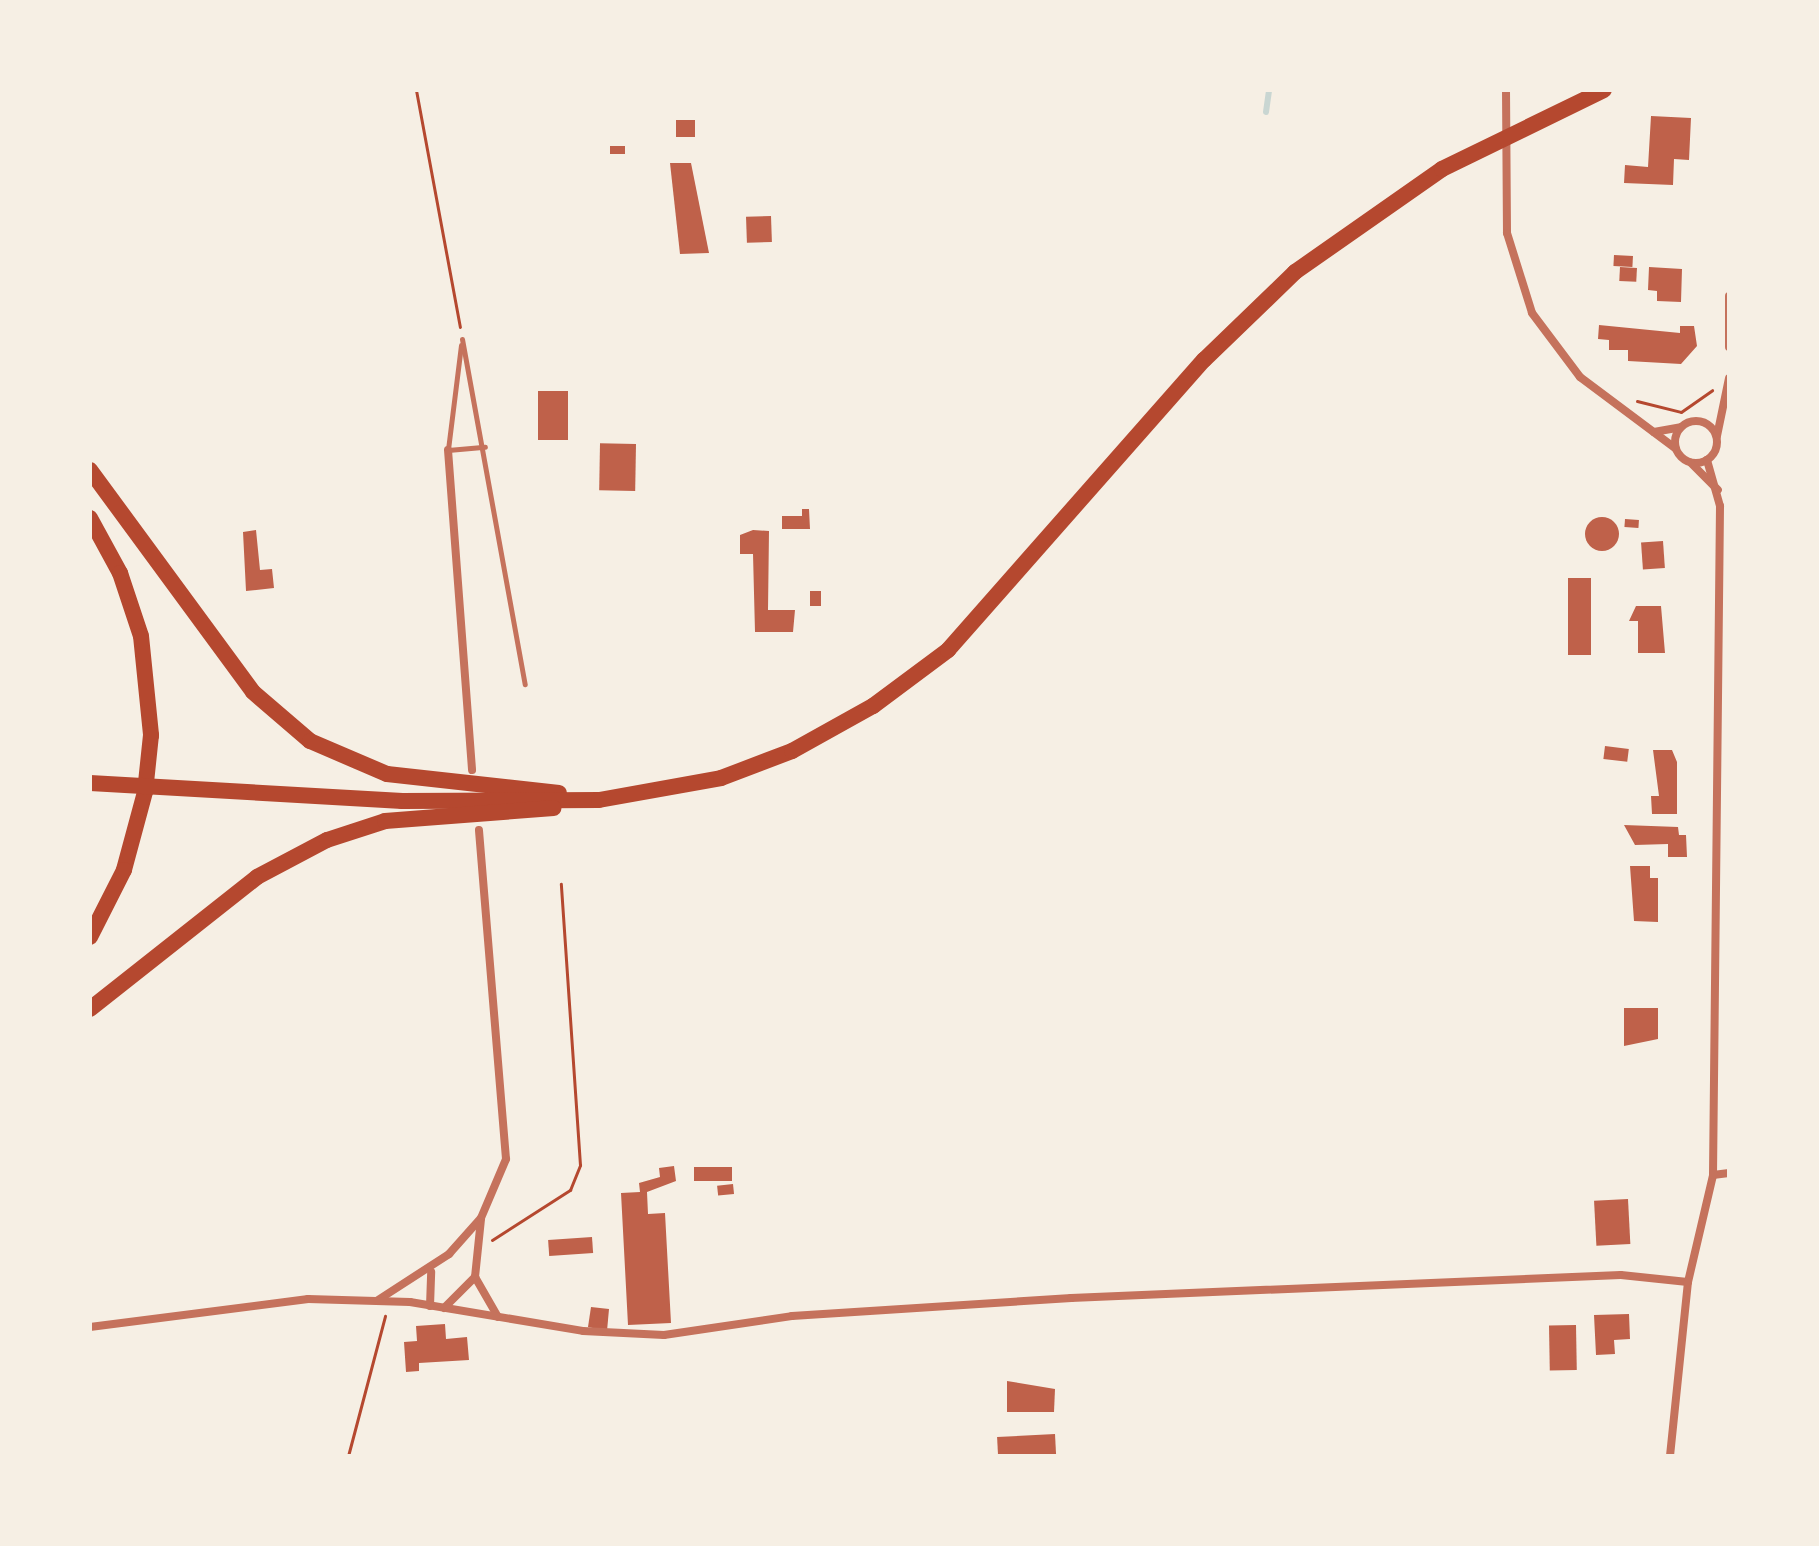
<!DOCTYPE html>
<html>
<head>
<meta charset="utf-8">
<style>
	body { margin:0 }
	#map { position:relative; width:1819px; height:1546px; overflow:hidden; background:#f6efe4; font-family:Manrope,sans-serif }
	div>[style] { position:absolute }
	.stream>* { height:6px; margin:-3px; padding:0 3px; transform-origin:3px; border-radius:3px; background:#c9d6d2 }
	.building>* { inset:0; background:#bf614a; transform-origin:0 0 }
	.round { border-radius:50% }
	.path>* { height:3px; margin:-1.5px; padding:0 1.5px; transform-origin:1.5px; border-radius:1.5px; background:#b5482f }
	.service>* { height:5px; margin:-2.5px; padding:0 2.5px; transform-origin:2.5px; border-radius:2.5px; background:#c5725c }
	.minor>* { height:8px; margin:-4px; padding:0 4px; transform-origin:4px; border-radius:4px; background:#c5725c }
	.minor>.ring { margin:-4px; padding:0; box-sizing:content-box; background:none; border:8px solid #c5725c; border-radius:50% }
	.trunk>* { height:16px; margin:-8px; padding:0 8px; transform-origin:8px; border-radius:8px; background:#b5482f }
	span { translate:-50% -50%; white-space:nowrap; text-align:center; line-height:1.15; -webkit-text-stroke:6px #f6efe4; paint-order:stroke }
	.frame { position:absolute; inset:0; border:92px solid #f6efe4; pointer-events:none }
</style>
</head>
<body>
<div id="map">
	<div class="stream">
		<i style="left:1266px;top:112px;width:22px;rotate:-82deg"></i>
	</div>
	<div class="building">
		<i style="clip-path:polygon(1651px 116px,1691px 118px,1689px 160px,1674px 159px,1673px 185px,1624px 183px,1625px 165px,1648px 167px)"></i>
		<i style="left:695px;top:120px;width:17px;height:19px;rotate:90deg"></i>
		<i style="left:610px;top:146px;width:15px;height:8px"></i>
		<i style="clip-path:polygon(670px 163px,691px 163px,709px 253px,680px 254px)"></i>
		<i style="left:771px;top:216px;width:26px;height:25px;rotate:88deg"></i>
		<i style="left:1614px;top:255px;width:19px;height:11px;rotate:3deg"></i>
		<i style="left:1620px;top:267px;width:17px;height:14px;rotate:3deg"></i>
		<i style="clip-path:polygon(1649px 267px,1682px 269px,1681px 302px,1657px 301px,1657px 291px,1648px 290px)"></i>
		<i style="clip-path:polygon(1599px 325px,1680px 333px,1680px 326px,1694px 326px,1697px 346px,1681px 364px,1628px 361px,1628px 350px,1609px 350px,1609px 340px,1598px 339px)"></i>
		<i style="left:568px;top:391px;width:49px;height:30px;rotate:90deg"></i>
		<i style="left:636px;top:444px;width:47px;height:36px;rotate:91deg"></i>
		<i style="clip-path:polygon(802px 509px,809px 509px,810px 529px,782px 529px,782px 516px,802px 516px)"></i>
		<i class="round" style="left:1585px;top:517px;width:34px;height:34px"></i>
		<i style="left:1625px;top:519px;width:14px;height:8px;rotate:4deg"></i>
		<i style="clip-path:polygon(256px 530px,260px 570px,272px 569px,274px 588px,246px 591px,243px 532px)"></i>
		<i style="clip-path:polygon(753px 530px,769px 531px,768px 610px,795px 610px,793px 632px,755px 632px,753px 554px,740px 554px,740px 535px)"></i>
		<i style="left:1663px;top:541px;width:27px;height:22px;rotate:86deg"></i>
		<i style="left:1568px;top:578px;width:23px;height:77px"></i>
		<i style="left:810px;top:591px;width:11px;height:15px"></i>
		<i style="clip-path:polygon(1636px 606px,1661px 606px,1665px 653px,1638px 653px,1638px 621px,1629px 621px)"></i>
		<i style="left:1605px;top:746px;width:24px;height:13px;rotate:7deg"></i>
		<i style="clip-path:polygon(1653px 750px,1672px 750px,1677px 762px,1677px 814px,1652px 814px,1651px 796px,1659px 796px)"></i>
		<i style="clip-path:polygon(1624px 825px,1678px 827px,1679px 835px,1686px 835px,1687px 857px,1668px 857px,1668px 844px,1635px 845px)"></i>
		<i style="clip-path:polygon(1630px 866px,1650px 866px,1650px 878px,1658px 878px,1658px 922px,1634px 921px)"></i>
		<i style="clip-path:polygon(1624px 1008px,1658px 1008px,1658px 1039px,1624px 1046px)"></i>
		<i style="clip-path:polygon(674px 1166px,676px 1181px,647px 1192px,648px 1214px,665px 1213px,671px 1323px,628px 1325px,621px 1193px,640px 1192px,639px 1183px,660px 1177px,659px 1168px)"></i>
		<i style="left:732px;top:1167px;width:14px;height:38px;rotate:90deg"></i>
		<i style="left:733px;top:1184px;width:10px;height:16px;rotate:84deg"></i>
		<i style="left:1628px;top:1199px;width:45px;height:34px;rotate:87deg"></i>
		<i style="left:592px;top:1237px;width:16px;height:44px;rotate:86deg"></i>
		<i style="clip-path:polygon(591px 1307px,609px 1309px,607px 1331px,588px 1327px)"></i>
		<i style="clip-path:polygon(1629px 1314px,1630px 1339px,1614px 1340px,1615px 1354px,1596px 1355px,1594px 1315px)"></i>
		<i style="clip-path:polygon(445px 1324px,446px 1339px,467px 1337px,469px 1360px,419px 1363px,419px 1371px,406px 1372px,404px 1342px,417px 1341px,416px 1326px)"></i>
		<i style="left:1576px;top:1325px;width:45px;height:27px;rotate:89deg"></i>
		<i style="clip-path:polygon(1007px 1381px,1055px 1389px,1054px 1412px,1007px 1412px)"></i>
		<i style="left:1055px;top:1434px;width:22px;height:58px;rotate:87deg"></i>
	</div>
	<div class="path">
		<i style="left:416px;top:90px;width:241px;rotate:79.5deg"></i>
		<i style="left:1637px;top:401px;width:45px;rotate:14deg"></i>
		<i style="left:1681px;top:412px;width:38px;rotate:-35deg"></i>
		<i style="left:492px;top:1240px;width:93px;rotate:-32.7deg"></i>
		<i style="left:570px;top:1190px;width:27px;rotate:-68deg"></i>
		<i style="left:580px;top:1165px;width:282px;rotate:-93.9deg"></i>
		<i style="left:348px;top:1456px;width:145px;rotate:-75.2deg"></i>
	</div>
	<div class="service">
		<i style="left:462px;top:339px;width:351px;rotate:79.7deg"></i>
		<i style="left:461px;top:345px;width:106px;rotate:97.1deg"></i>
		<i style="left:448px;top:450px;width:37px;rotate:-5deg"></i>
	</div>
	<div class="minor">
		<i style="left:1506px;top:90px;width:143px;rotate:89.6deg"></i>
		<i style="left:1507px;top:233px;width:84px;rotate:72.6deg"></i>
		<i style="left:1532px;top:313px;width:80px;rotate:53.1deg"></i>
		<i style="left:1580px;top:377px;width:119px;rotate:36.8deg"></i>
		<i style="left:1729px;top:296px;width:51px;rotate:90deg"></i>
		<i class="ring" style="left:1675px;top:421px;width:34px;height:34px"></i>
		<i style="left:1654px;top:432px;width:27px;rotate:-10deg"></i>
		<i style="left:1717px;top:436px;width:59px;rotate:-78.3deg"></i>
		<i style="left:448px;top:450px;width:321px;rotate:85.7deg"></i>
		<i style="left:1691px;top:463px;width:38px;rotate:45deg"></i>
		<i style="left:1713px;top:1175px;width:16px;rotate:-7deg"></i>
		<i style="left:481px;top:1219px;width:58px;rotate:95.9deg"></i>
		<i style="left:475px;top:1277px;width:46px;rotate:60.1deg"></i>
		<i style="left:378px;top:1300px;width:85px;rotate:-32.9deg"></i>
		<i style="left:449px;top:1254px;width:48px;rotate:-48.4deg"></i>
		<i style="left:481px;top:1218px;width:64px;rotate:-67deg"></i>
		<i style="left:506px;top:1159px;width:330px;rotate:-94.7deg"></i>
		<i style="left:430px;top:1306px;width:34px;rotate:-88deg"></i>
		<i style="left:444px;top:1308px;width:44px;rotate:-45deg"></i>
		<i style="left:90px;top:1327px;width:220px;rotate:-7.3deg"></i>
		<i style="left:308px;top:1299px;width:102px;rotate:1.7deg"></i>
		<i style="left:410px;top:1302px;width:175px;rotate:9.5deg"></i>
		<i style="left:583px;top:1331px;width:81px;rotate:2.8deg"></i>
		<i style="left:664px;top:1335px;width:129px;rotate:-8.4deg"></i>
		<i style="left:792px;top:1316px;width:280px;rotate:-3.7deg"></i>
		<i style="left:1071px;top:1298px;width:550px;rotate:-2.39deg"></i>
		<i style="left:1621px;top:1275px;width:67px;rotate:6deg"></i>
		<i style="left:1670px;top:1456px;width:175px;rotate:-84.1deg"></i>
		<i style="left:1688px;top:1282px;width:110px;rotate:-76.8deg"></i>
		<i style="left:1713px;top:1175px;width:669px;rotate:-89.4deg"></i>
		<i style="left:1720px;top:506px;width:48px;rotate:-105.8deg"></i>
	</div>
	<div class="trunk">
		<i style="left:90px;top:470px;width:275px;rotate:53.7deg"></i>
		<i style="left:253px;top:692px;width:75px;rotate:40.7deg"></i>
		<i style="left:310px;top:741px;width:84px;rotate:23.2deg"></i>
		<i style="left:387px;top:774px;width:173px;rotate:6.3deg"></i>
		<i style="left:90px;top:518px;width:63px;rotate:61.4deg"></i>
		<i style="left:120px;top:573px;width:66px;rotate:71.6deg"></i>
		<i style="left:141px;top:636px;width:100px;rotate:84.2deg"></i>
		<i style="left:151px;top:735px;width:57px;rotate:96deg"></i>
		<i style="left:145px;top:792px;width:81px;rotate:105.1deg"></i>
		<i style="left:124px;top:870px;width:75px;rotate:116.9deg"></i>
		<i style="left:90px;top:783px;width:313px;rotate:3.3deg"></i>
		<i style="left:402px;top:801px;width:197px;rotate:-0.3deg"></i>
		<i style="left:599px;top:800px;width:124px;rotate:-10.2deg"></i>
		<i style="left:721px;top:778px;width:76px;rotate:-20.8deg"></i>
		<i style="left:792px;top:751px;width:93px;rotate:-29.1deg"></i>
		<i style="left:873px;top:706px;width:94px;rotate:-36.7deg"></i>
		<i style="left:948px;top:650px;width:387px;rotate:-48.6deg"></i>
		<i style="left:1204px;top:360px;width:127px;rotate:-44deg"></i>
		<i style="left:1295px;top:272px;width:179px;rotate:-35deg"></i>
		<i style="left:1442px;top:169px;width:180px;rotate:-26deg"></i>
		<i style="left:90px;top:1009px;width:213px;rotate:-38.3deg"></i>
		<i style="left:257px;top:877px;width:79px;rotate:-27.9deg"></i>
		<i style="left:327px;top:840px;width:61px;rotate:-18.1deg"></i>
		<i style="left:385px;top:821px;width:169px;rotate:-4.4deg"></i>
	</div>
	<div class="frame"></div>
</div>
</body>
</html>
